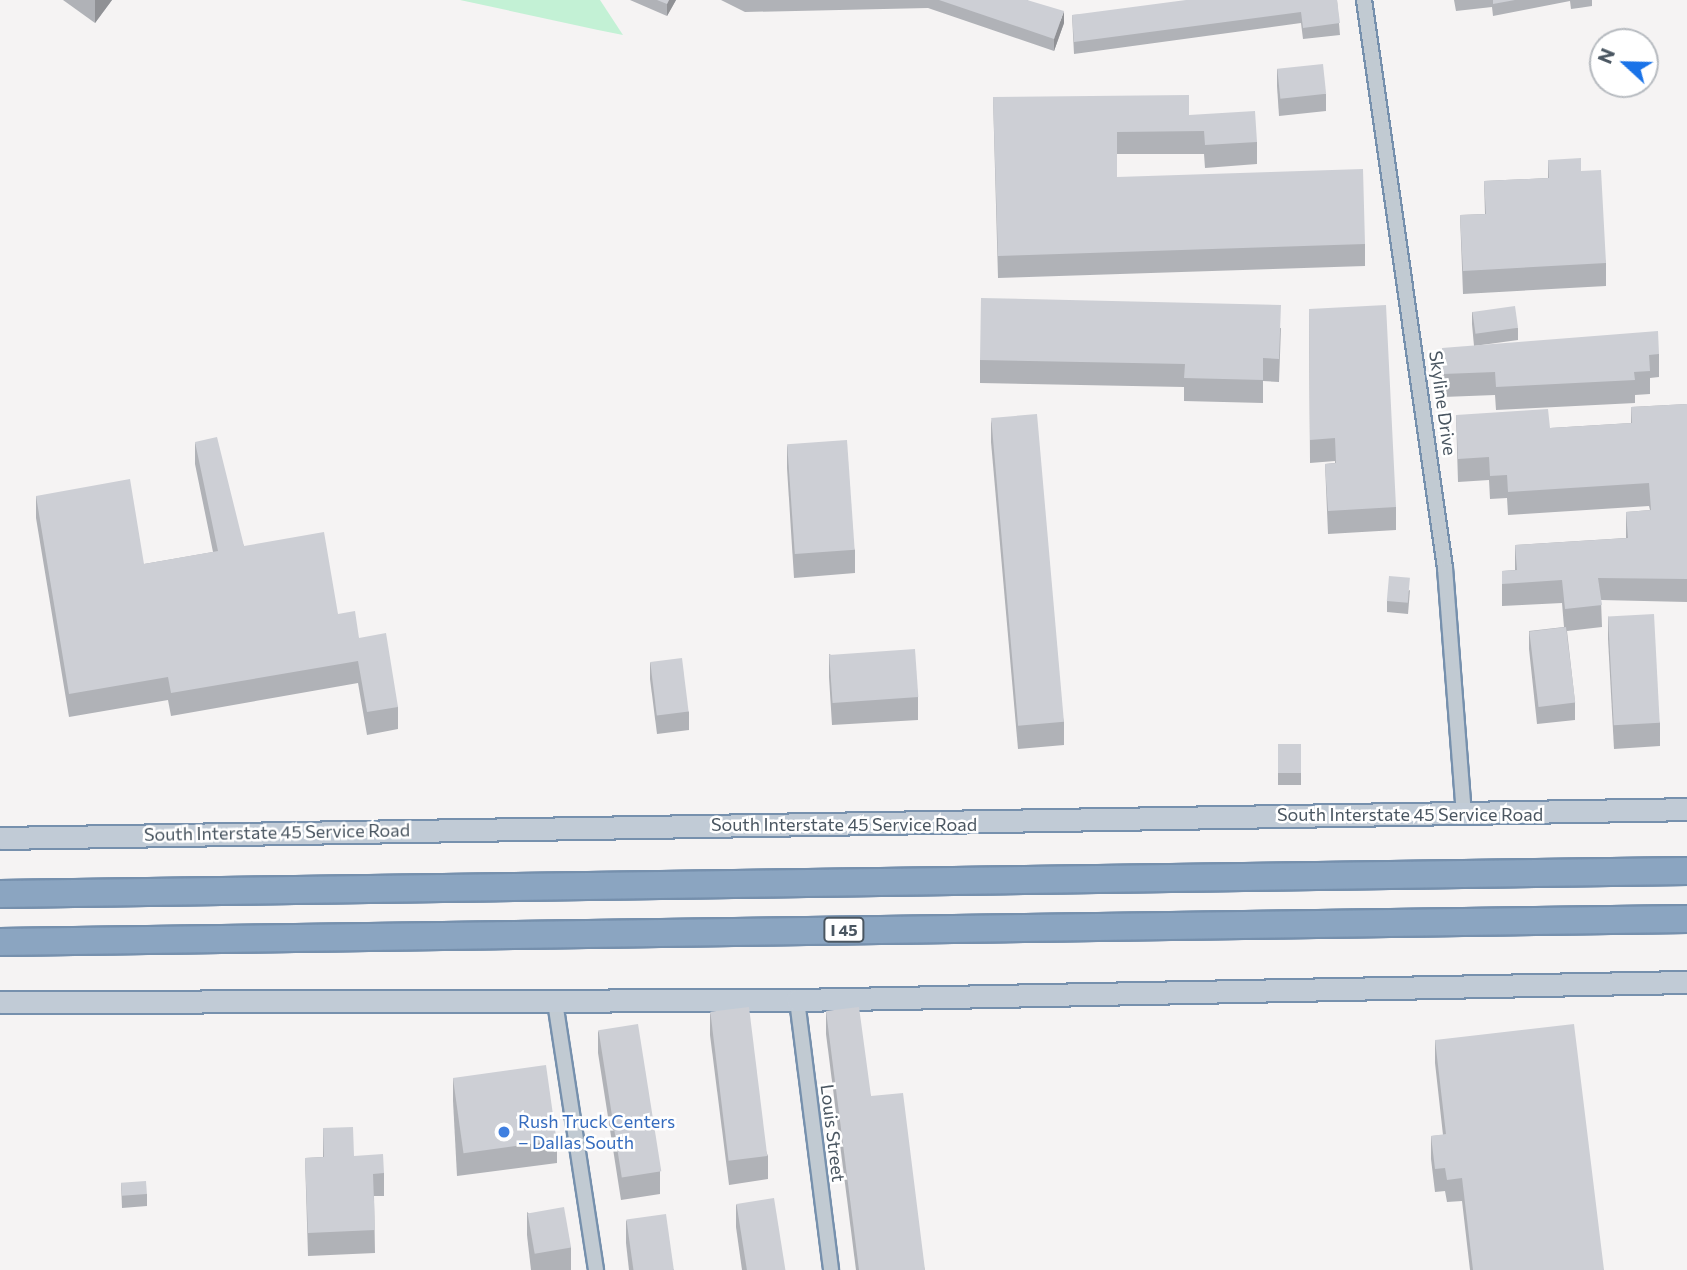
<!DOCTYPE html>
<html>
<head>
<meta charset="utf-8">
<style>
	body { margin:0 }
	#map { position:relative; width:1687px; height:1270px; overflow:hidden; background:#f5f3f3; font-family:Commissioner,sans-serif }
	div>[style] { position:absolute }
	.green>* { inset:0; background:#c3f1d5 }
	.roads { filter:drop-shadow(2px 0 #7690ad) drop-shadow(-2px 0 #7690ad) drop-shadow(0 2px #7690ad) drop-shadow(0 -2px #7690ad) }
	.minor>* { height:14px; margin:-7px; padding:0 7px; transform-origin:7px; border-radius:7px; background:#c1cad2 }
	.secondary>* { height:21px; margin:-10.5px; padding:0 10.5px; transform-origin:10.5px; border-radius:10.5px; background:#c1cbd6 }
	.motorway>* { height:26px; margin:-13px; padding:0 13px; transform-origin:13px; border-radius:13px; background:#8ba5c1 }
	.wall>* { inset:0; background:#b0b2b7; transform-origin:0 0 }
	.shaded-wall>* { inset:0; background:#909195 }
	.building>* { inset:0; background:#cdcfd5; transform-origin:0 0 }
	.dots>* { width:19px; height:19px; translate:-50% -50%; box-sizing:border-box; border:4px solid #fff; border-radius:50% }
	span { translate:-50% -50%; white-space:nowrap; text-align:center; line-height:1.15; -webkit-text-stroke:5px #fff; paint-order:stroke }
	.shield-label span { padding:2px 5px; background:#fff; border:2px solid; border-radius:5px; -webkit-text-stroke-width:0 }
	.shield-label { font-size:16px; color:#4a5661; font-weight:700 }
	.street-label { font-size:18px; color:#4a5661 }
	.shop-label { font-size:18px; color:#366cbe }
	.left { translate:0 -50%; text-align:left }
	.north { position:absolute; left:1589px; top:28px; width:70px; height:70px; box-sizing:border-box; background:#fff; border:2px solid #b7bbc0; border-radius:50%; rotate:292deg; font-size:19px; font-weight:700; line-height:28px; text-align:center; color:#4a5661 }
	.north::after { content:''; display:block; margin:auto; width:24px; height:32px; background:#1a73e8; clip-path:polygon(50% 0,100% 100%,50% 72%,0 100%) }
</style>
</head>
<body>
<div id="map">
	<div class="green">
		<i style="clip-path:polygon(460px 0,600px 0,623px 35px,598px 30px)"></i>
	</div>
	<div class="roads">
		<div class="minor">
			<i style="left:1364px;top:0;width:574px;rotate:81.88deg"></i>
			<i style="left:1445px;top:568px;width:247px;rotate:85.6deg"></i>
			<i style="left:797px;top:1000px;width:272px;rotate:82.8deg"></i>
			<i style="left:555px;top:1002px;width:271px;rotate:81.3deg"></i>
		</div>
		<div class="secondary">
			<i style="left:0;top:838px;width:1687px;rotate:-0.98deg"></i>
			<i style="left:0;top:1002px;width:797px;rotate:-0.14deg"></i>
			<i style="left:797px;top:1000px;width:890px;rotate:-1.16deg"></i>
		</div>
		<div class="motorway">
			<i style="left:0;top:894px;width:1687px;rotate:-0.78deg"></i>
			<i style="left:0;top:942px;width:1687px;rotate:-0.78deg"></i>
		</div>
	</div>
	<div class="wall">
		<i style="clip-path:polygon(63px 0,112px 0,95px 23px)"></i>
		<i style="clip-path:polygon(630px 0,676px 0,667px 16px)"></i>
		<i style="clip-path:polygon(721px 0,1027px 0,1064px 23px,1054px 51px,928px 8px,745px 12px)"></i>
		<i style="clip-path:polygon(1337px 0,1340px 35px,1303px 39px,1301px 23px,1074px 54px,1072px 15px)"></i>
		<i style="clip-path:polygon(1454px 0,1592px 0,1592px 6px,1571px 9px,1570px 1px,1493px 16px,1492px 7px,1456px 11px)"></i>
		<i style="clip-path:polygon(1277px 69px,1326px 94px,1326px 111px,1279px 116px,1277px 86px)"></i>
		<i style="clip-path:polygon(993px 97px,1189px 115px,1257px 142px,1257px 164px,1205px 168px,1204px 154px,1117px 154px,1117px 177px,1365px 244px,1365px 266px,998px 278px)"></i>
		<i style="clip-path:polygon(1548px 160px,1581px 171px,1606px 263px,1606px 286px,1463px 294px,1460px 215px,1485px 214px,1484px 181px,1548px 178px)"></i>
		<i style="clip-path:polygon(1309px 309px,1396px 507px,1396px 530px,1328px 534px,1325px 464px,1335px 463px,1335px 461px,1310px 463px)"></i>
		<i style="clip-path:polygon(1472px 312px,1518px 328px,1518px 340px,1474px 346px,1472px 324px)"></i>
		<i style="clip-path:polygon(1281px 328px,1279px 382px,1263px 381px,1263px 403px,1184px 401px,1184px 387px,980px 383px,980px 360px)"></i>
		<i style="clip-path:polygon(1442px 348px,1659px 354px,1659px 377px,1650px 378px,1650px 394px,1635px 395px,1635px 403px,1496px 410px,1495px 395px,1443px 397px)"></i>
		<i style="clip-path:polygon(1687px 404px,1687px 602px,1601px 600px,1602px 627px,1567px 631px,1575px 702px,1575px 720px,1537px 724px,1529px 649px,1529px 631px,1564px 627px,1562px 603px,1502px 606px,1502px 571px,1515px 570px,1515px 545px,1626px 538px,1626px 512px,1650px 510px,1649px 506px,1508px 515px,1507px 498px,1490px 499px,1489px 480px,1458px 482px,1456px 415px,1550px 428px,1631px 423px,1631px 407px)"></i>
		<i style="clip-path:polygon(991px 419px,1064px 722px,1064px 745px,1018px 749px,991px 442px)"></i>
		<i style="clip-path:polygon(195px 442px,244px 546px,338px 614px,359px 638px,398px 707px,398px 729px,367px 735px,358px 683px,171px 716px,168px 700px,69px 717px,36px 518px,36px 496px,144px 564px,213px 552px,195px 464px)"></i>
		<i style="clip-path:polygon(787px 445px,855px 550px,855px 573px,794px 578px,787px 468px)"></i>
		<i style="clip-path:polygon(1410px 590px,1408px 614px,1387px 612px,1387px 601px)"></i>
		<i style="clip-path:polygon(1608px 616px,1660px 723px,1660px 746px,1614px 749px,1608px 639px)"></i>
		<i style="clip-path:polygon(829px 654px,918px 697px,918px 720px,832px 725px,829px 677px)"></i>
		<i style="clip-path:polygon(650px 662px,689px 712px,689px 730px,657px 734px,650px 679px)"></i>
		<i style="left:1278px;top:744px;width:23px;height:41px"></i>
		<i style="clip-path:polygon(826px 1011px,871px 1096px,925px 1270px,856px 1270px,826px 1034px)"></i>
		<i style="clip-path:polygon(710px 1012px,768px 1156px,768px 1179px,729px 1185px,710px 1035px)"></i>
		<i style="clip-path:polygon(598px 1030px,660px 1171px,660px 1194px,621px 1200px,598px 1053px)"></i>
		<i style="clip-path:polygon(1435px 1040px,1604px 1270px,1470px 1270px,1462px 1201px,1447px 1202px,1445px 1191px,1435px 1192px,1431px 1159px,1431px 1136px,1443px 1135px,1435px 1063px)"></i>
		<i style="clip-path:polygon(453px 1078px,557px 1140px,557px 1163px,457px 1176px,453px 1101px)"></i>
		<i style="clip-path:polygon(323px 1128px,354px 1156px,384px 1173px,384px 1196px,374px 1196px,375px 1253px,308px 1256px,305px 1158px,323px 1157px)"></i>
		<i style="clip-path:polygon(121px 1183px,147px 1194px,147px 1206px,122px 1208px)"></i>
		<i style="clip-path:polygon(736px 1204px,785px 1270px,742px 1270px,736px 1227px)"></i>
		<i style="clip-path:polygon(527px 1212px,571px 1247px,571px 1270px,531px 1270px,527px 1235px)"></i>
		<i style="clip-path:polygon(626px 1220px,674px 1270px,629px 1270px,626px 1243px)"></i>
	</div>
	<div class="shaded-wall">
		<i style="clip-path:polygon(95px 0,112px 0,95px 23px)"></i>
		<i style="clip-path:polygon(669px 0,676px 0,667px 16px,667px 4px)"></i>
		<i style="clip-path:polygon(1064px 11px,1064px 23px,1054px 51px,1054px 39px)"></i>
	</div>
	<div class="building">
		<i style="clip-path:polygon(657px 0,669px 0,667px 4px)"></i>
		<i style="clip-path:polygon(939px 0,1027px 0,1064px 11px,1054px 39px)"></i>
		<i style="clip-path:polygon(1186px 0,1337px 0,1340px 23px,1303px 28px,1301px 12px,1074px 42px,1072px 15px)"></i>
		<i style="clip-path:polygon(1493px 0,1515px 0,1493px 4px)"></i>
		<i style="left:1323px;top:64px;width:30px;height:46px;rotate:84deg"></i>
		<i style="clip-path:polygon(1189px 95px,1189px 115px,1255px 111px,1257px 142px,1205px 145px,1204px 131px,1117px 132px,1117px 177px,1363px 169px,1365px 244px,998px 256px,993px 97px)"></i>
		<i style="clip-path:polygon(1581px 158px,1581px 171px,1601px 170px,1606px 263px,1463px 271px,1460px 215px,1486px 214px,1484px 181px,1549px 178px,1548px 160px)"></i>
		<i style="clip-path:polygon(981px 298px,1281px 305px,1279px 359px,1263px 358px,1263px 380px,1184px 378px,1185px 364px,980px 360px)"></i>
		<i style="clip-path:polygon(1386px 305px,1396px 507px,1328px 511px,1325px 464px,1336px 463px,1335px 438px,1310px 440px,1309px 309px)"></i>
		<i style="left:1515px;top:306px;width:22px;height:43px;rotate:82deg"></i>
		<i style="clip-path:polygon(1658px 331px,1659px 354px,1649px 355px,1650px 371px,1634px 372px,1635px 380px,1496px 387px,1495px 372px,1443px 374px,1442px 348px)"></i>
		<i style="clip-path:polygon(1687px 404px,1687px 579px,1598px 578px,1602px 605px,1565px 609px,1562px 580px,1502px 584px,1502px 571px,1517px 570px,1515px 545px,1628px 538px,1626px 512px,1651px 510px,1649px 483px,1508px 492px,1507px 475px,1490px 476px,1489px 457px,1458px 459px,1456px 415px,1548px 409px,1550px 428px,1632px 423px,1631px 407px)"></i>
		<i style="left:1037px;top:414px;width:309px;height:46px;rotate:85deg"></i>
		<i style="clip-path:polygon(217px 437px,244px 546px,324px 532px,338px 614px,355px 611px,359px 638px,386px 633px,398px 707px,367px 712px,358px 661px,171px 693px,168px 677px,69px 694px,36px 496px,130px 479px,144px 564px,218px 551px,195px 442px)"></i>
		<i style="left:847px;top:440px;width:110px;height:60px;rotate:86deg"></i>
		<i style="left:1389px;top:576px;width:21px;height:25px;rotate:5deg"></i>
		<i style="left:1654px;top:614px;width:109px;height:46px;rotate:87deg"></i>
		<i style="left:1566px;top:627px;width:76px;height:37px;rotate:83deg"></i>
		<i style="left:915px;top:649px;width:48px;height:86px;rotate:86deg"></i>
		<i style="left:682px;top:658px;width:54px;height:32px;rotate:83deg"></i>
		<i style="left:1278px;top:744px;width:23px;height:29px"></i>
		<i style="left:749px;top:1007px;width:150px;height:39px;rotate:83deg"></i>
		<i style="clip-path:polygon(859px 1007px,871px 1096px,903px 1093px,925px 1270px,859px 1270px,826px 1011px)"></i>
		<i style="left:638px;top:1024px;width:149px;height:40px;rotate:81deg"></i>
		<i style="clip-path:polygon(1574px 1024px,1604px 1270px,1473px 1270px,1462px 1178px,1447px 1180px,1445px 1168px,1435px 1169px,1431px 1136px,1446px 1134px,1435px 1040px)"></i>
		<i style="left:546px;top:1065px;width:76px;height:94px;rotate:82deg"></i>
		<i style="clip-path:polygon(353px 1127px,354px 1156px,383px 1154px,384px 1173px,373px 1174px,375px 1230px,308px 1233px,305px 1158px,324px 1157px,323px 1128px)"></i>
		<i style="left:146px;top:1181px;width:13px;height:25px;rotate:86deg"></i>
		<i style="left:774px;top:1198px;width:73px;height:38px;rotate:81deg"></i>
		<i style="left:564px;top:1207px;width:41px;height:37px;rotate:80deg"></i>
		<i style="left:666px;top:1214px;width:57px;height:40px;rotate:82deg"></i>
	</div>
	<div class="dots">
		<i style="left:504px;top:1132px;background:#3f7fe0"></i>
	</div>
	<div class="shield-label">
		<span style="left:844px;top:930px">I 45</span>
	</div>
	<div class="street-label">
		<span style="left:1443px;top:403px;rotate:82deg">Skyline Drive</span>
		<span style="left:1410px;top:814px">South Interstate 45 Service Road</span>
		<span style="left:844px;top:824px">South Interstate 45 Service Road</span>
		<span style="left:277px;top:832px;rotate:-1deg">South Interstate 45 Service Road</span>
		<span style="left:833px;top:1133px;rotate:83deg">Louis Street</span>
	</div>
	<div class="shop-label">
		<span class="left" style="left:518px;top:1132px">Rush Truck Centers<br>– Dallas South</span>
	</div>
	<div class="north">N</div>
</div>
</body>
</html>
